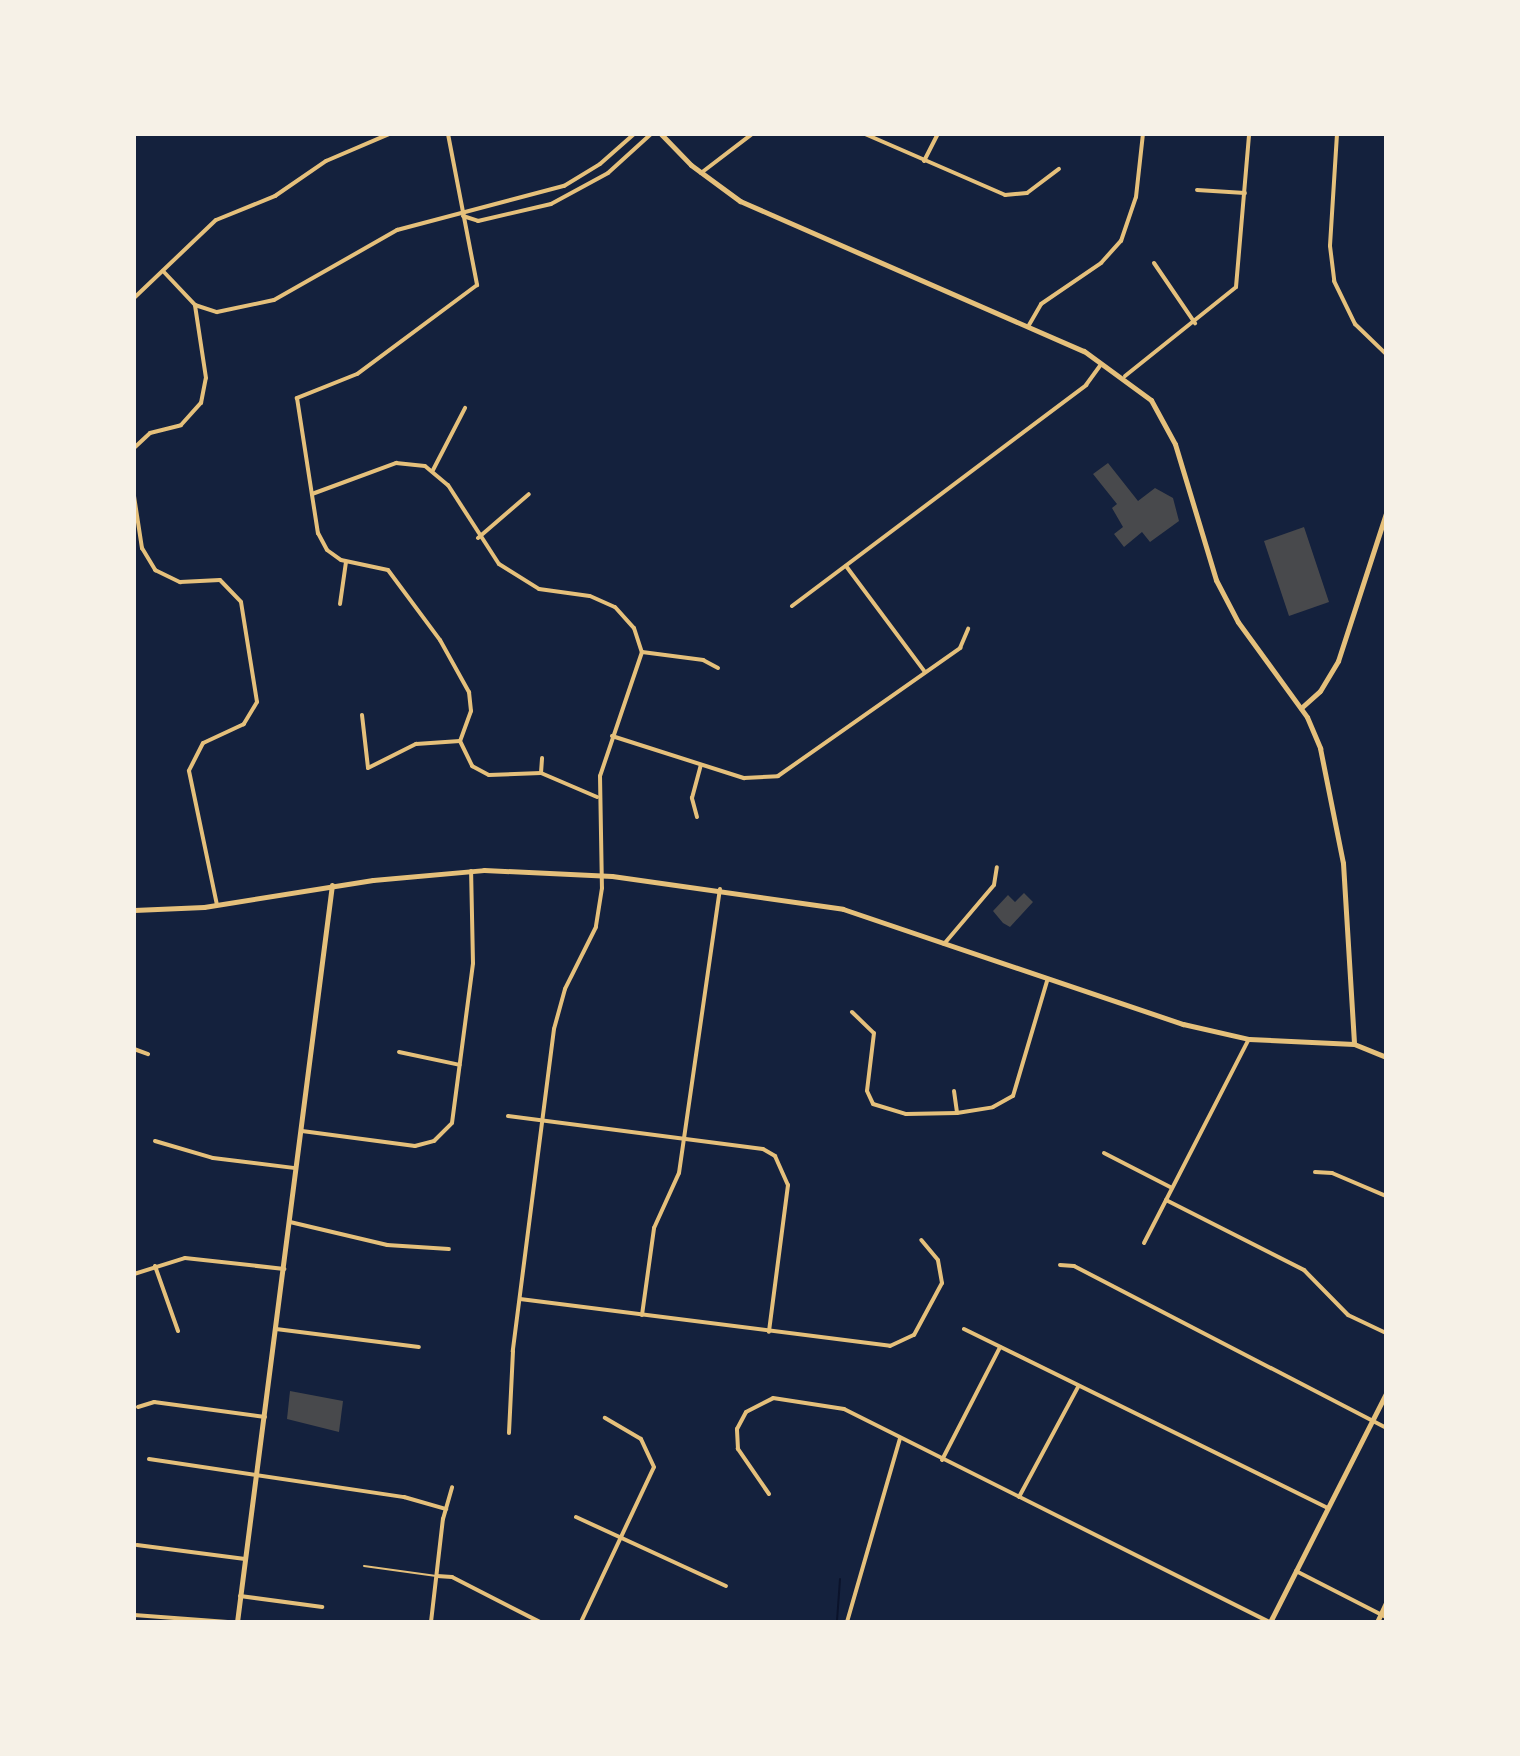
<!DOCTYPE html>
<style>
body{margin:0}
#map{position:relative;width:1520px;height:1756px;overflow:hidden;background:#14213d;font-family:Spectral,serif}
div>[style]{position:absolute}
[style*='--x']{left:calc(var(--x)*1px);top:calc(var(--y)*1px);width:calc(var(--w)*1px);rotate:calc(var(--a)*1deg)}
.stream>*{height:2px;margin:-1px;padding:0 1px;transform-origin:1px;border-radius:1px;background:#0b132b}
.building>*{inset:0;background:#48494c}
.service>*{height:2px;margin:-1px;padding:0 1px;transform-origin:1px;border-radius:1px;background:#e5c07b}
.minor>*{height:4px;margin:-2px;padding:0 2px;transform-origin:2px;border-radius:2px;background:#e5c07b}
.tertiary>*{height:5px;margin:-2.5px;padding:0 2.5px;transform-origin:2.5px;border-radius:2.5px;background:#e5c07b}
.secondary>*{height:5px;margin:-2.5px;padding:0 2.5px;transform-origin:2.5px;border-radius:2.5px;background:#e5c07b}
span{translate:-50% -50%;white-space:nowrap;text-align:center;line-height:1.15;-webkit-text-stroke:6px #f6f1e7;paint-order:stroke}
.frame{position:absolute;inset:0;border:136px solid #f6f1e7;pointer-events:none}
</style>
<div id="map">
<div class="stream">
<i style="--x:837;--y:1621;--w:42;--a:-85.9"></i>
</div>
<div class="building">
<i style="clip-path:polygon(1108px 463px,1138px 501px,1155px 488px,1173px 498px,1179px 521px,1150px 542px,1142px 532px,1124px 547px,1114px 534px,1123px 527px,1112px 508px,1117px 504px,1093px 474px)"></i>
<i style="clip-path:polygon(1304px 527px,1329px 602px,1289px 616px,1264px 541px)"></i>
<i style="clip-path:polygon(1024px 893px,1033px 902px,1010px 927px,1003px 923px,993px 911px,1008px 895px,1015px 902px)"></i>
<i style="clip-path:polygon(290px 1391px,343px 1401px,339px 1432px,287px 1419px)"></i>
</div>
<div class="service">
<i style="--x:364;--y:1566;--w:73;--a:7.9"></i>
</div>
<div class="minor">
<i style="--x:448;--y:134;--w:154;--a:79.1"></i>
<i style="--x:477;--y:285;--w:149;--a:143.4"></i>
<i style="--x:357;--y:374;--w:65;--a:158.2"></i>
<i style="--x:297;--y:398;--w:137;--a:81.2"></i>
<i style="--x:318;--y:533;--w:19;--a:62"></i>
<i style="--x:327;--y:550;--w:17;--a:36"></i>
<i style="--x:341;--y:560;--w:48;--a:12"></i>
<i style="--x:388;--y:570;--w:87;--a:53.4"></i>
<i style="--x:440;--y:640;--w:60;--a:60.9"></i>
<i style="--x:469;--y:692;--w:19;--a:84"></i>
<i style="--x:471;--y:711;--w:32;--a:110"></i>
<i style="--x:460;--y:741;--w:28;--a:64"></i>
<i style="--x:472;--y:766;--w:19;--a:28"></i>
<i style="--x:489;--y:775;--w:52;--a:-2.2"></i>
<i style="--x:541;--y:773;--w:61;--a:23.2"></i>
<i style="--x:865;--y:134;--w:153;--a:23.5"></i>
<i style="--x:1005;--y:195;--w:22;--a:-5"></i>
<i style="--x:1027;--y:193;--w:40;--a:-37"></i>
<i style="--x:1337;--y:134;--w:112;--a:93.6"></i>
<i style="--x:1330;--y:246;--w:35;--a:83"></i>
<i style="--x:1334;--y:281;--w:48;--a:64"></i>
<i style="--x:1355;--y:324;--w:43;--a:44.1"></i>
<i style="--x:924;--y:161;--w:30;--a:-63"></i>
<i style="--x:701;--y:173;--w:64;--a:-37.4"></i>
<i style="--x:1197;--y:190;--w:48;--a:3.6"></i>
<i style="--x:463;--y:216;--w:16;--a:18"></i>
<i style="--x:478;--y:221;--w:75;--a:-13.1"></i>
<i style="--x:551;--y:204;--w:65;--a:-28.5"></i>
<i style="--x:608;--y:173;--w:58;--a:-42.2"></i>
<i style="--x:1154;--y:263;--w:73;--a:55.7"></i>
<i style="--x:163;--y:271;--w:47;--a:46.7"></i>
<i style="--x:195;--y:305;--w:23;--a:18"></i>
<i style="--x:217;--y:312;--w:58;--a:-11.9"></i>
<i style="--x:274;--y:300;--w:142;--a:-29.6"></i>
<i style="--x:397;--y:230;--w:173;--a:-14.8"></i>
<i style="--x:564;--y:186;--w:42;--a:-31.4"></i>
<i style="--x:600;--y:164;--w:45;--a:-41.4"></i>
<i style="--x:134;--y:298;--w:113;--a:-43.6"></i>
<i style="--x:216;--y:220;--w:64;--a:-22.1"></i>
<i style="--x:275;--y:196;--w:62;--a:-34.5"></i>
<i style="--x:326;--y:161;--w:69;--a:-23.2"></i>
<i style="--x:1029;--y:325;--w:24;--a:-60"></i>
<i style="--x:1041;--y:304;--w:73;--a:-34.3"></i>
<i style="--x:1101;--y:263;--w:30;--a:-48"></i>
<i style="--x:1121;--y:241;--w:46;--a:-71.2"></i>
<i style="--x:1136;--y:197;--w:63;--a:-83.7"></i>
<i style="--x:1125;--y:376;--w:142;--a:-38.7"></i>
<i style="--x:1236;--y:287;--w:154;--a:-85.1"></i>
<i style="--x:134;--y:448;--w:22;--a:-43"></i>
<i style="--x:150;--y:433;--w:32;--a:-14"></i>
<i style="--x:181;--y:425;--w:30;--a:-48"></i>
<i style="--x:201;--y:403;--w:25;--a:-79"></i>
<i style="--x:206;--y:378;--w:74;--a:-98.6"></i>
<i style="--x:433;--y:470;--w:70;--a:-62.7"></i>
<i style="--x:312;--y:494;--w:90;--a:-20.3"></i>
<i style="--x:396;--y:463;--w:29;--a:6"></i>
<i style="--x:425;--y:466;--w:30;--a:40"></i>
<i style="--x:448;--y:485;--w:94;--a:57.2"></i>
<i style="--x:499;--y:564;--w:47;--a:32"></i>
<i style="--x:539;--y:589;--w:51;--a:7.8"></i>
<i style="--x:590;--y:596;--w:27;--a:24"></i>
<i style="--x:615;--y:607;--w:28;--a:48"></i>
<i style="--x:634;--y:628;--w:25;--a:72"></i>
<i style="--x:642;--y:652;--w:131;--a:108.7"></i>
<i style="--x:600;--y:776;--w:112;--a:89"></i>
<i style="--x:602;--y:888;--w:39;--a:99"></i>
<i style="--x:596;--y:927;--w:69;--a:116.6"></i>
<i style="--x:565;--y:989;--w:41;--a:105.4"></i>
<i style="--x:554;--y:1029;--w:325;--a:97.3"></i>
<i style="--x:513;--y:1351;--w:82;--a:92.8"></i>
<i style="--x:134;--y:496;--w:53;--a:81.3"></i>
<i style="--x:142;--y:548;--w:26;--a:59"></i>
<i style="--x:155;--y:570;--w:28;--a:26"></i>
<i style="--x:180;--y:582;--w:40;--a:-2.9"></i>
<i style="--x:220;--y:580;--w:30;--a:46"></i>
<i style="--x:241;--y:602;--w:101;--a:80.9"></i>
<i style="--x:257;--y:702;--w:26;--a:121"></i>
<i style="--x:244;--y:724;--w:45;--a:155.1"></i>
<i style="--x:203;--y:743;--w:31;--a:117"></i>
<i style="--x:189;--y:771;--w:137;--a:78.2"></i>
<i style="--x:478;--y:538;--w:67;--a:-40.8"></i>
<i style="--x:846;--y:566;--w:132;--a:53.3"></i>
<i style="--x:340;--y:604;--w:42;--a:-81.9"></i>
<i style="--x:792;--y:606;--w:368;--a:-36.9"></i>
<i style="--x:1086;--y:385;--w:26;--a:-54"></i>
<i style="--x:642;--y:652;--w:62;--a:7.5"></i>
<i style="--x:703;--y:660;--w:17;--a:28"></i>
<i style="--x:362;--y:715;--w:53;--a:83.5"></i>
<i style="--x:368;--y:768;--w:54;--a:-26.6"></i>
<i style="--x:416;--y:744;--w:44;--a:-3.9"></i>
<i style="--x:612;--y:736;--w:139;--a:17.7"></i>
<i style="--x:744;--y:778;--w:34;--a:-3"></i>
<i style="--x:778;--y:776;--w:223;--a:-35.1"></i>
<i style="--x:960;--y:648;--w:21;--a:-67"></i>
<i style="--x:541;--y:773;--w:15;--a:-86"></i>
<i style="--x:697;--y:817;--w:20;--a:-105"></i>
<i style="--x:692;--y:798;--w:34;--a:-75"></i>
<i style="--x:944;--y:944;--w:77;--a:-49.7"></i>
<i style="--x:994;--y:885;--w:18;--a:-81"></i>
<i style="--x:852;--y:1012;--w:30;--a:44"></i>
<i style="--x:874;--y:1033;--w:58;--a:96.9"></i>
<i style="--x:867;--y:1091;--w:14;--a:65"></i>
<i style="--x:873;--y:1104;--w:34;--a:17"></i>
<i style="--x:906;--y:1114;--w:51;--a:-1.1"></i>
<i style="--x:957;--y:1113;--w:36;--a:-9"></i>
<i style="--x:993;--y:1107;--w:23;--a:-29"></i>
<i style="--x:1013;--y:1096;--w:120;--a:-73.5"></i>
<i style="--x:134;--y:1049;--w:15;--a:20"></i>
<i style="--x:399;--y:1052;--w:62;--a:12"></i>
<i style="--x:954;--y:1091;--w:22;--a:82"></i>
<i style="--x:508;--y:1116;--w:257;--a:7.4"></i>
<i style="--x:763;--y:1149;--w:14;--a:30"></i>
<i style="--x:775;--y:1156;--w:32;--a:66"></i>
<i style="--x:788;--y:1185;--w:148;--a:97.4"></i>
<i style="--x:302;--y:1131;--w:114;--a:7.6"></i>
<i style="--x:415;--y:1146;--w:20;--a:-15"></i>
<i style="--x:434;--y:1141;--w:25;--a:-45"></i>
<i style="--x:452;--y:1123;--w:161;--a:-82.5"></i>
<i style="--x:473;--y:963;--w:92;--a:-91.2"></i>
<i style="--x:155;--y:1141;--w:60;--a:16.3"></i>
<i style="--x:213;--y:1158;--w:83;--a:7"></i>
<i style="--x:1104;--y:1153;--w:76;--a:27.2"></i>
<i style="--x:1315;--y:1172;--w:17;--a:3"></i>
<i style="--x:1332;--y:1173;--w:59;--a:23.1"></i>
<i style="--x:1166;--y:1200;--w:155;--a:26.9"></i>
<i style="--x:1304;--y:1270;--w:63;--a:45.6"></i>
<i style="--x:1348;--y:1315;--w:42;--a:25.3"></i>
<i style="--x:290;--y:1222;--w:100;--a:13.3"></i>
<i style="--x:387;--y:1245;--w:62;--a:3.7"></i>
<i style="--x:1144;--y:1243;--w:229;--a:-62.8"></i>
<i style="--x:1060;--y:1265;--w:14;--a:4"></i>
<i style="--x:1074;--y:1266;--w:352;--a:27.4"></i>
<i style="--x:155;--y:1266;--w:69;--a:70.5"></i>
<i style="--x:134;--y:1274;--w:53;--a:-17.4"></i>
<i style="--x:185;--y:1258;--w:100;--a:6.3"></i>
<i style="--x:520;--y:1299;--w:373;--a:7.2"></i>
<i style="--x:890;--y:1346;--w:26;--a:-25"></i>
<i style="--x:914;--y:1335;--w:59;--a:-61.7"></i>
<i style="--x:942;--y:1283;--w:23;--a:-100"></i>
<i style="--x:938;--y:1260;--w:26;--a:-130"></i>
<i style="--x:642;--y:1315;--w:88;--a:-82.1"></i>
<i style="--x:654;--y:1228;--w:60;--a:-65.6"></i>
<i style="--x:679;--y:1173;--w:287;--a:-81.8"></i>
<i style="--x:276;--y:1329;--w:144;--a:7.2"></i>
<i style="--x:964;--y:1329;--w:406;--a:26.2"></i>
<i style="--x:138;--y:1407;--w:17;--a:-17"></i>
<i style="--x:154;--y:1402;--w:112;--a:7.7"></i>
<i style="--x:149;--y:1459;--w:258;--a:8.5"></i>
<i style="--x:404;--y:1497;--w:44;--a:15.9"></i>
<i style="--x:942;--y:1460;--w:127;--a:-62.8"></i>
<i style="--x:769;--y:1494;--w:55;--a:-124.6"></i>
<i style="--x:738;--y:1449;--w:20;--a:-93"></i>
<i style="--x:737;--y:1429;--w:19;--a:-62"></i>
<i style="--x:746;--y:1412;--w:30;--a:-27"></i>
<i style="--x:773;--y:1398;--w:72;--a:8.8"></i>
<i style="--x:844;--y:1409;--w:476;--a:26.6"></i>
<i style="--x:1019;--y:1497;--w:125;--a:-61.8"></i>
<i style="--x:576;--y:1517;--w:165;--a:24.7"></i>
<i style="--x:137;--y:1545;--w:109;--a:7.4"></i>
<i style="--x:1296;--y:1571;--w:101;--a:27.1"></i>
<i style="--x:437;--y:1576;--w:15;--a:4"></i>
<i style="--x:452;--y:1577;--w:99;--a:27.1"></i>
<i style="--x:240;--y:1596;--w:83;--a:7.6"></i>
<i style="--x:134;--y:1615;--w:94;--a:4.3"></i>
<i style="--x:431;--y:1622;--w:104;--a:-83.4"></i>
<i style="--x:443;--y:1519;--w:33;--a:-74"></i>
<i style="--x:581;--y:1622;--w:171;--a:-64.8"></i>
<i style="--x:654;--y:1467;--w:31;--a:-115"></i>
<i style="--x:641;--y:1439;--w:42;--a:-149.7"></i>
<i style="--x:847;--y:1622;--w:191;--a:-73.9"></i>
</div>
<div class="tertiary">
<i style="--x:661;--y:134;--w:43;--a:45.9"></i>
<i style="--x:691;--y:165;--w:61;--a:36.3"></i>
<i style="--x:740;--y:201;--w:375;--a:23.6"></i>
<i style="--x:1084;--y:351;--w:83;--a:36.2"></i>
<i style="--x:1151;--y:400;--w:50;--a:61.4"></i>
<i style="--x:1175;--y:444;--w:142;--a:73.2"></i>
<i style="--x:1216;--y:580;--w:47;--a:62.4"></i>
<i style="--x:1238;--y:622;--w:117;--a:54"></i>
<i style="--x:1307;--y:717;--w:34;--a:67"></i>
<i style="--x:1320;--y:748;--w:117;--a:78.7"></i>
<i style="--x:1343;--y:863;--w:181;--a:86.5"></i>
<i style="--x:1301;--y:708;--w:25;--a:-42"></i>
<i style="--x:1320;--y:691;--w:35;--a:-59"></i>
<i style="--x:1338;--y:661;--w:156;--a:-72"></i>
<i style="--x:237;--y:1622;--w:743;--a:-82.66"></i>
<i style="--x:1270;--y:1622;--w:257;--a:-63.1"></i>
<i style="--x:1377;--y:1622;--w:21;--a:-65"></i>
</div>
<div class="secondary">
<i style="--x:134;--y:910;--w:70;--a:-2.5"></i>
<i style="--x:204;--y:907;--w:171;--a:-9.1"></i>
<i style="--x:373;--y:880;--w:111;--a:-5.1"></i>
<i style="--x:484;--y:870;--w:128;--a:2.7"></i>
<i style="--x:612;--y:876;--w:233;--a:8.1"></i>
<i style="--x:843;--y:909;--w:359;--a:18.7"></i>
<i style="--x:1183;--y:1024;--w:68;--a:12.8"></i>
<i style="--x:1249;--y:1039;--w:105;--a:2.7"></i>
<i style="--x:1354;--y:1044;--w:35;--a:22"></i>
</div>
<div class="frame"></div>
</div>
